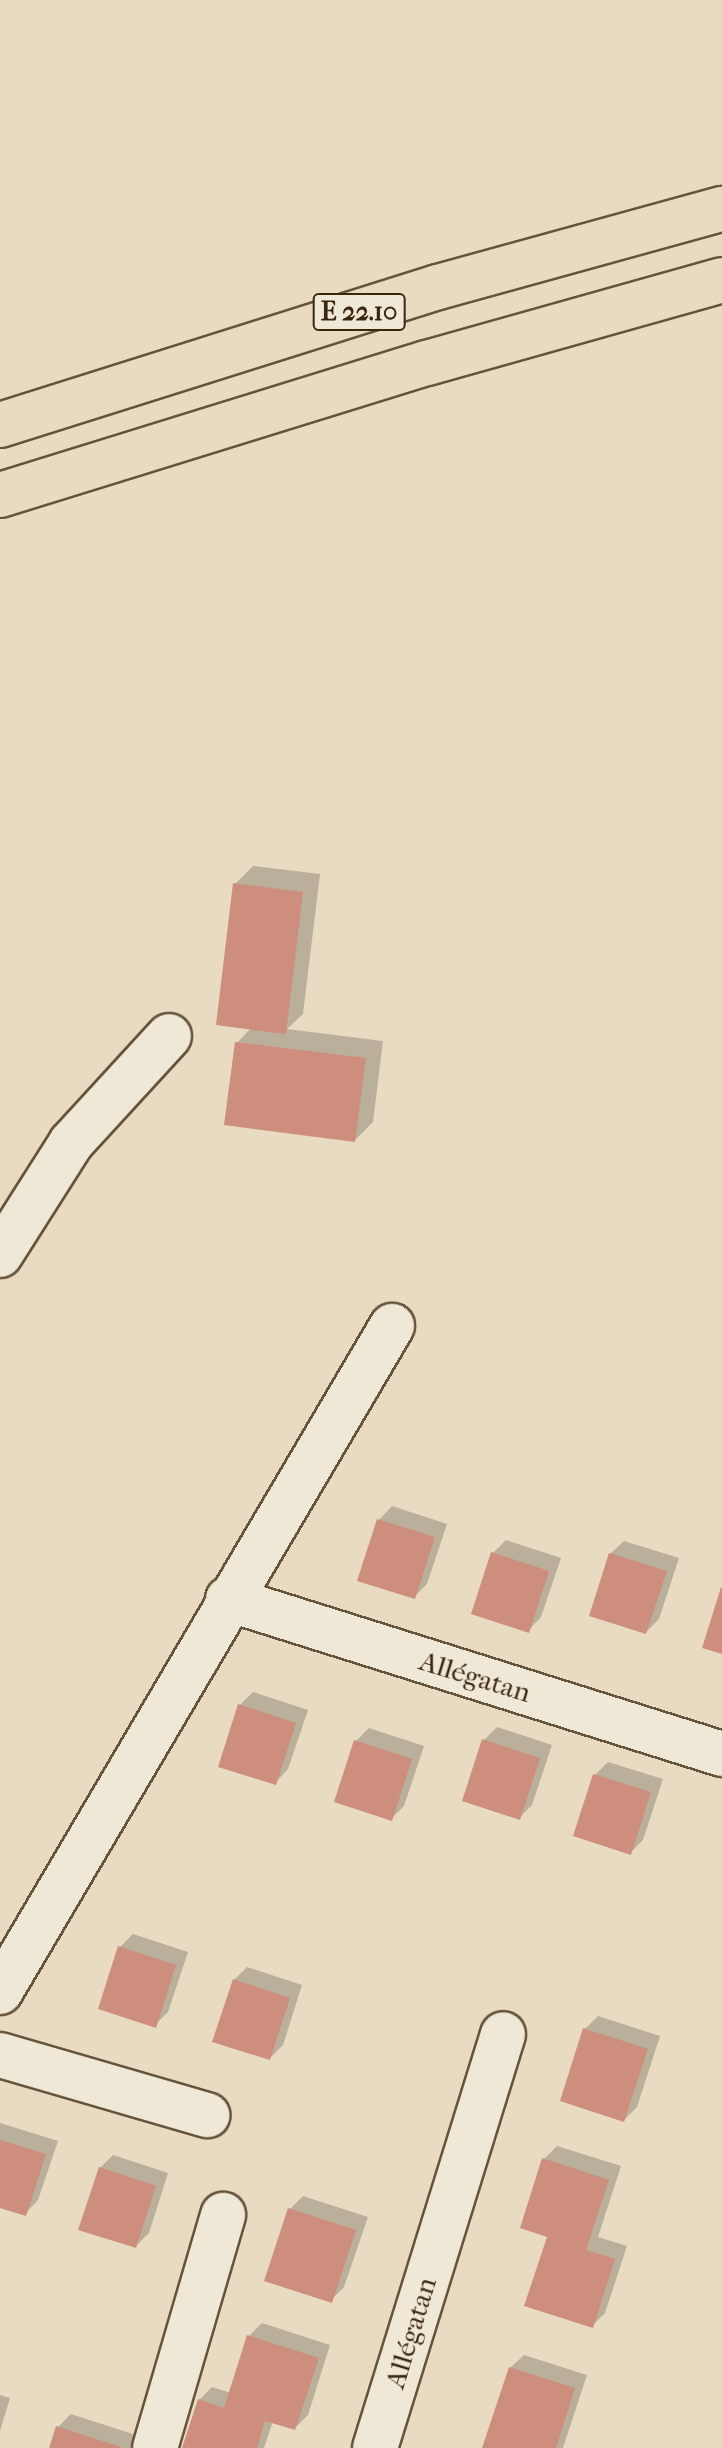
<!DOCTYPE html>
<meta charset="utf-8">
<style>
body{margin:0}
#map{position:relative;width:722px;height:2448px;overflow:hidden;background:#e8dbc1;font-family:"IM FELL French Canon",serif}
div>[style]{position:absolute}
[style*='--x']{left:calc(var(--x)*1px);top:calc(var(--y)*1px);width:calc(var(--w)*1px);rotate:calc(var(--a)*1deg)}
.shadow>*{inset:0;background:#0003}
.building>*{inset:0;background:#cd8e7d}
.roads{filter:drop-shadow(2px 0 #66533b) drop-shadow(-2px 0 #66533b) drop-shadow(0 2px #66533b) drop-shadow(0 -2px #66533b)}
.minor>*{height:44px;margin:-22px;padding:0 22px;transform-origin:22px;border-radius:22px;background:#f0e8d7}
.highway>*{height:44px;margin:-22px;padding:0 22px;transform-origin:22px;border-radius:22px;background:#e8dbc1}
span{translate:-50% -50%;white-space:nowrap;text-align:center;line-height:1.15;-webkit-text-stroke:7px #f0e8d7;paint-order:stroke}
.shield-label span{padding:2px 6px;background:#f0e8d7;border:2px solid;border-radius:6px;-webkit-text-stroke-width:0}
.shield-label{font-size:26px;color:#3b260e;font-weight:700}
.street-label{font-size:28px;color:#3b260e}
</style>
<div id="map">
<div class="shadow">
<i style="clip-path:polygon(253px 866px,320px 874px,303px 1014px,287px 1029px,383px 1041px,373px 1122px,355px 1140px,237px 1043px,252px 1027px,235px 884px)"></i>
<i style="clip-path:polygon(392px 1506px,447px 1524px,427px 1584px,414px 1597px,379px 1520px)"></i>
<i style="clip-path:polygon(506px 1540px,561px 1558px,541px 1617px,528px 1631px,493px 1553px)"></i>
<i style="clip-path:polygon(624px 1541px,679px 1558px,659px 1619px,646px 1632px,610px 1554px)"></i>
<i style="clip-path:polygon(253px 1692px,308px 1710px,288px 1769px,275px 1783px,240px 1705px)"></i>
<i style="clip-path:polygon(497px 1727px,552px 1745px,532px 1805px,519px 1818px,484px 1740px)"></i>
<i style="clip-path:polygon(369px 1728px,424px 1746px,404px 1806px,391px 1819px,356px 1741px)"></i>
<i style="clip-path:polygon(608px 1762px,663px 1779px,643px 1840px,630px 1853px,576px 1835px,595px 1775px)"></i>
<i style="clip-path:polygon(133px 1934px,188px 1952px,168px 2012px,155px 2025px,120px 1947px)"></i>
<i style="clip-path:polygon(247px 1967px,302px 1985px,283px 2045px,270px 2058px,234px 1980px)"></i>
<i style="clip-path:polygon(598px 2016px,660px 2036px,637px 2107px,624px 2120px,562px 2100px,585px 2029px)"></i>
<i style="clip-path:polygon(0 2123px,58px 2141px,38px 2200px,25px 2214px,0 2205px)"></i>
<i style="clip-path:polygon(557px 2146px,621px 2166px,598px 2237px,627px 2246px,605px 2313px,592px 2326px,549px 2235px,544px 2159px)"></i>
<i style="clip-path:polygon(113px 2155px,168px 2173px,149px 2233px,136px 2246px,100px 2168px)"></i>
<i style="clip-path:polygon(303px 2196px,368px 2217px,344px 2287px,331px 2300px,290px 2209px)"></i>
<i style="clip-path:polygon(262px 2323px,330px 2345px,308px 2415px,295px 2428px,273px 2421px,264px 2448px,184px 2448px,199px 2400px,212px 2387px,231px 2393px,249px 2336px)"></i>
<i style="clip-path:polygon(524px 2355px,587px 2375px,563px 2448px,484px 2448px,510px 2368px)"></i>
<i style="clip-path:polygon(0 2395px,10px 2398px,0 2431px)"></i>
<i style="clip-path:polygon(71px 2414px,142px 2437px,138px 2448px,51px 2448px,58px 2427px)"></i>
</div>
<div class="building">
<i style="clip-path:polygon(233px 883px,303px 892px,286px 1034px,216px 1025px)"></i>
<i style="clip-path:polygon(235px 1042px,366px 1058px,355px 1142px,224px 1125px)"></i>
<i style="clip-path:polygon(377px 1519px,435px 1537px,415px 1599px,357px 1581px)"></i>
<i style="clip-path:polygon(491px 1552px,549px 1571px,529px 1633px,471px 1614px)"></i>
<i style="clip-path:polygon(609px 1553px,667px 1571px,646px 1634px,589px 1616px)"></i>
<i style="clip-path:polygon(721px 1587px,722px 1588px,722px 1654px,702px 1648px)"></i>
<i style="clip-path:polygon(238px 1704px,296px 1723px,276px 1785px,218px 1767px)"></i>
<i style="clip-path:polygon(482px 1739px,540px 1758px,520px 1820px,462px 1801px)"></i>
<i style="clip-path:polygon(354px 1740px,412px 1759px,392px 1821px,334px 1802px)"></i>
<i style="clip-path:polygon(593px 1774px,651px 1792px,631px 1855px,573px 1836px)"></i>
<i style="clip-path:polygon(118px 1946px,176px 1965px,156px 2028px,98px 2009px)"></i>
<i style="clip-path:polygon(233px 1979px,290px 1998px,270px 2060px,212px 2042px)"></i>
<i style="clip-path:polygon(583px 2028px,648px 2049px,624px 2122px,560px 2101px)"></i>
<i style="clip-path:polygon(0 2140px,46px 2154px,26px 2216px,0 2208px)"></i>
<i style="clip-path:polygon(542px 2158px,609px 2180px,586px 2250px,615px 2259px,593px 2328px,524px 2306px,547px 2237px,520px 2228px)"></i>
<i style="clip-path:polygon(99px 2167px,156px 2186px,136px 2248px,78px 2230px)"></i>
<i style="clip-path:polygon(288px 2208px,356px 2230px,332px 2303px,264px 2281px)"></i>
<i style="clip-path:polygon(247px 2335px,319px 2358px,295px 2430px,265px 2421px,257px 2448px,182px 2448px,198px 2399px,224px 2408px)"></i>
<i style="clip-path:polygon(509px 2367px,575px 2388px,556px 2448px,482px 2448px)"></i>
<i style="clip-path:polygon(56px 2426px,121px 2447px,121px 2448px,49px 2448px)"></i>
</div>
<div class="roads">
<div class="minor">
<i style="--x:0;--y:1255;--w:133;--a:-57.6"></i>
<i style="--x:71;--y:1143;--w:145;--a:-47.5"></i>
<i style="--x:228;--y:1599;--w:518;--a:17.42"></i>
<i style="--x:0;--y:1992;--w:773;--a:-59.52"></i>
<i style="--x:0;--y:2055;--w:216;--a:16.2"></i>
<i style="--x:155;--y:2448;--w:243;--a:-73.7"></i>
<i style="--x:375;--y:2448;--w:433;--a:-72.8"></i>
</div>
<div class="highway">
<i style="--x:0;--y:425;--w:459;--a:-17.5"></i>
<i style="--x:438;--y:287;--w:295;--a:-15.4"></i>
<i style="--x:0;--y:495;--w:447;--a:-17.2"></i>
<i style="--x:427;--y:363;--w:306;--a:-15.7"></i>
</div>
</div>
<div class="shield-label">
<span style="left:359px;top:312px">E 22.10</span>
</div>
<div class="street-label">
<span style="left:475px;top:1677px;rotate:17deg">Allégatan</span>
<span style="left:411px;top:2333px;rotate:-73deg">Allégatan</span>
</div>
</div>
